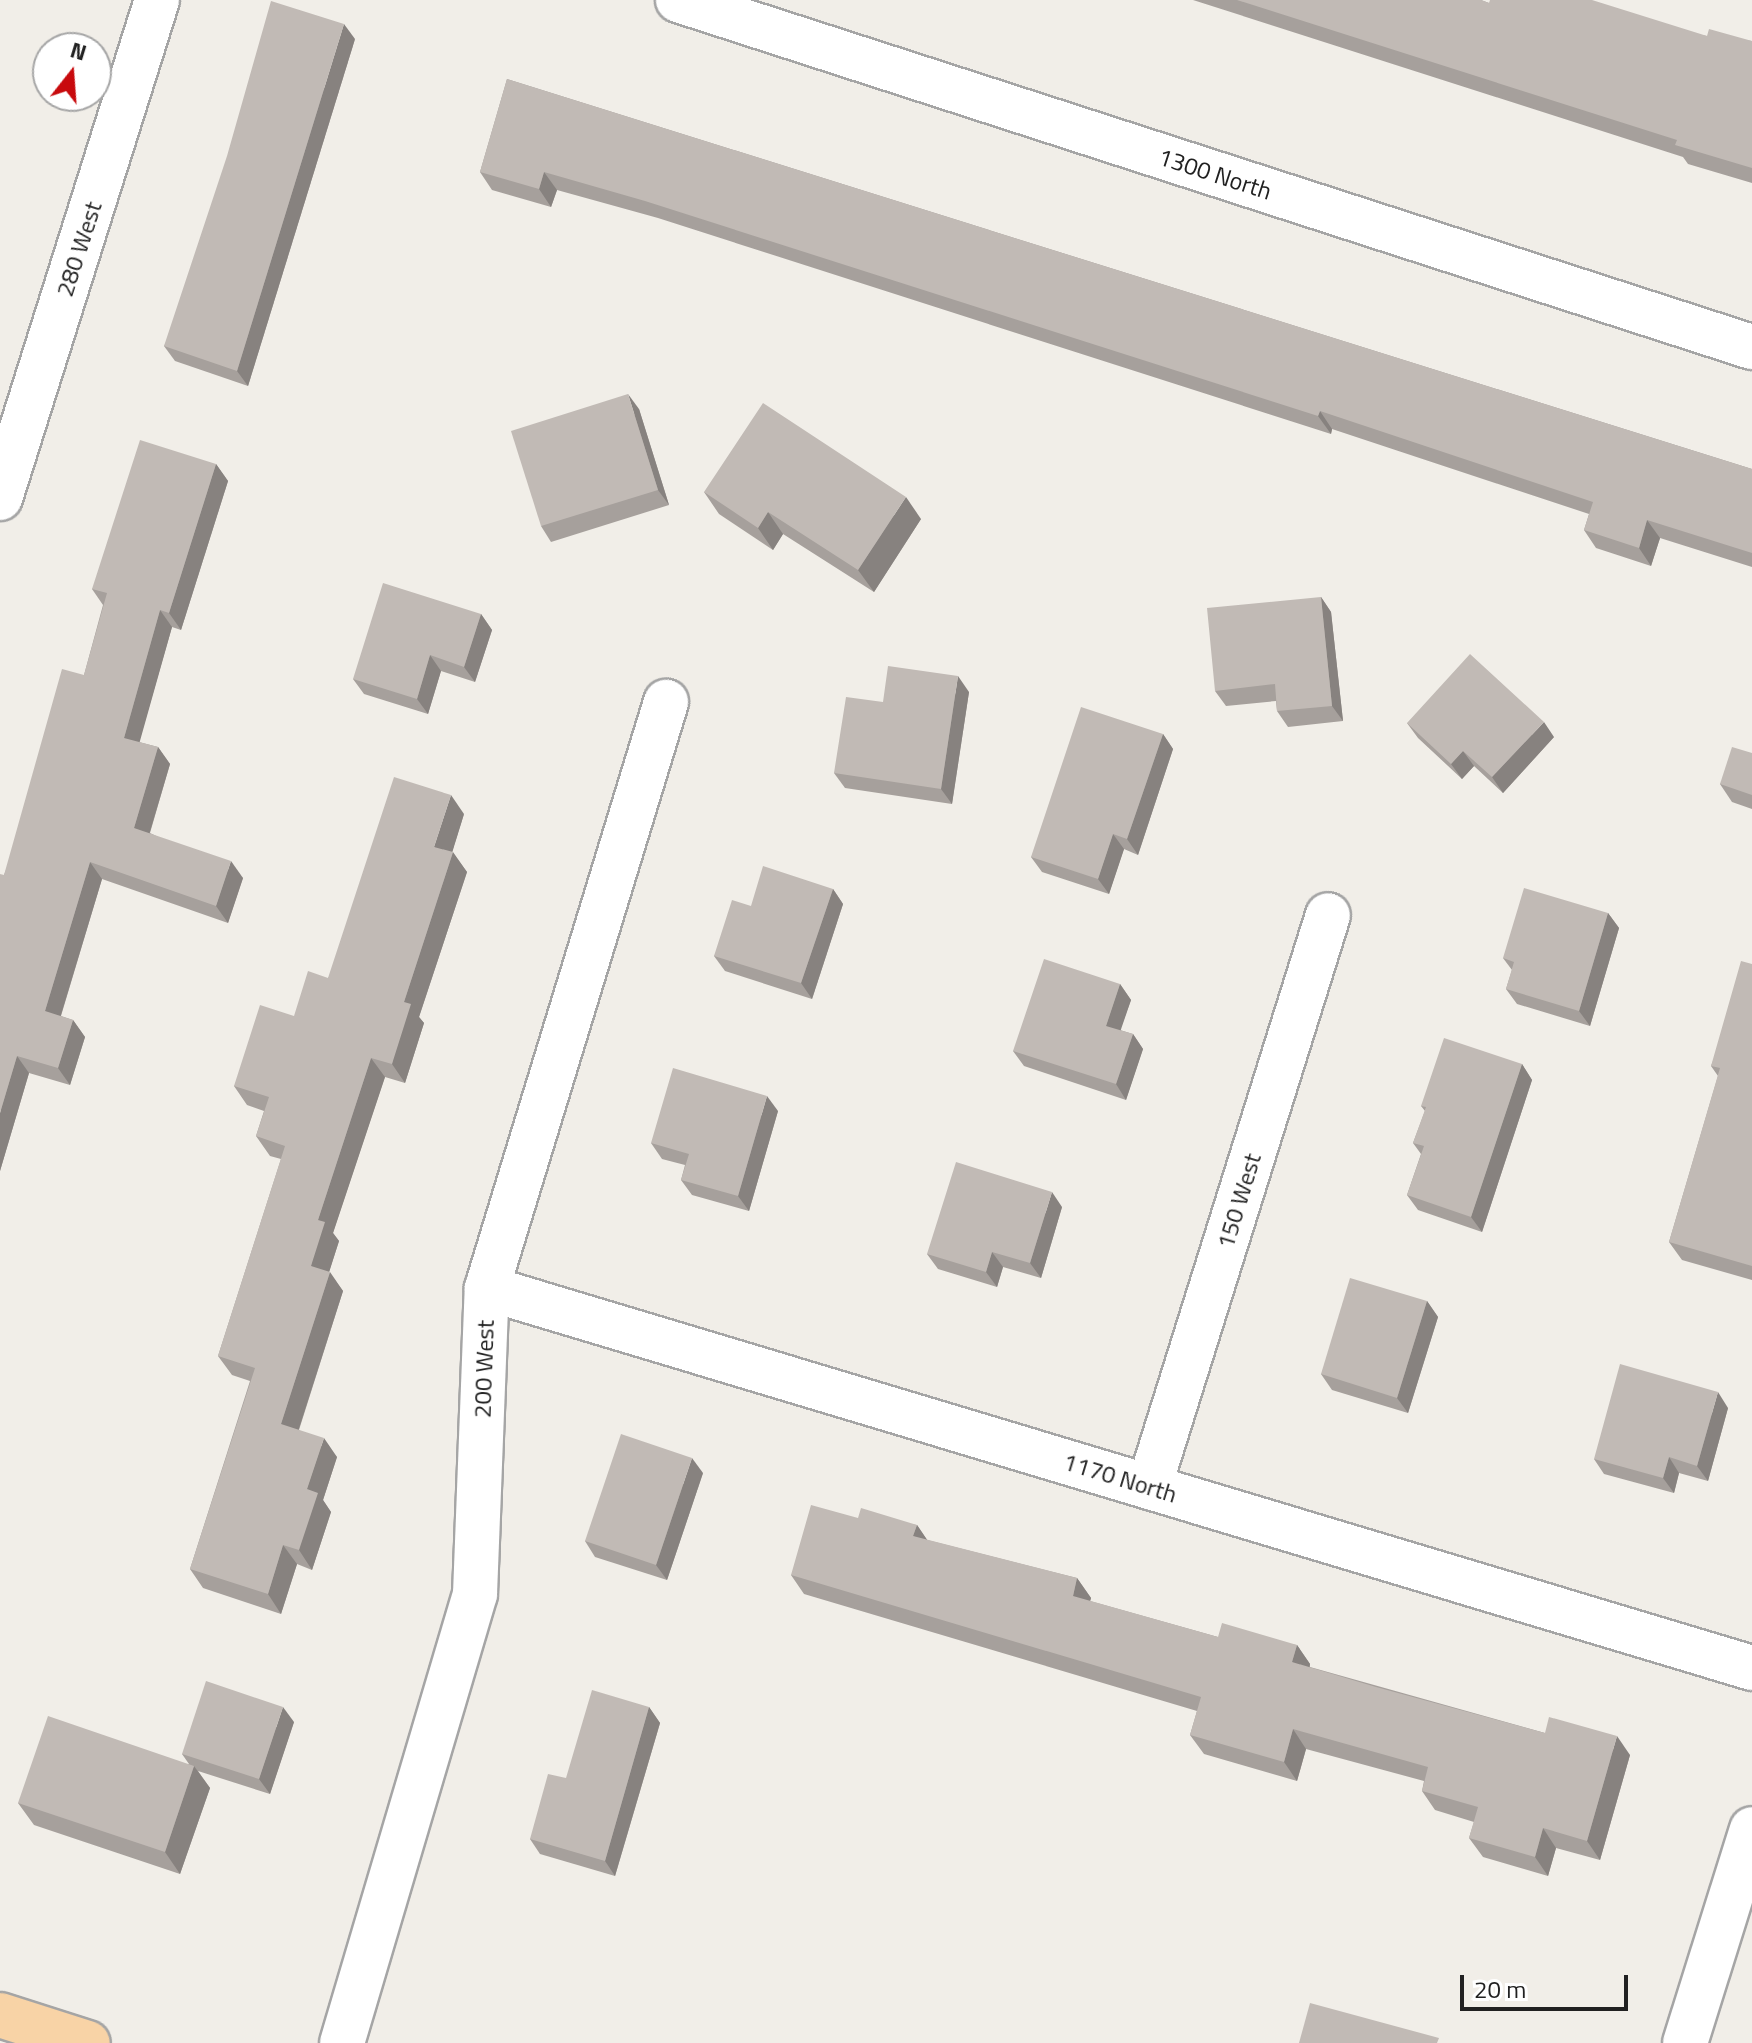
<!DOCTYPE html>
<style>
body{margin:0}
#map{position:relative;width:1752px;height:2043px;overflow:hidden;background:#f1eee8;font-family:"Titillium Web",sans-serif}
div>[style]{position:absolute}
[style*='--x']{left:calc(var(--x)*1px);top:calc(var(--y)*1px);width:calc(var(--w)*1px);rotate:calc(var(--a)*1deg)}
.roads{filter:drop-shadow(2px 0 #a5a5a5) drop-shadow(-2px 0 #a5a5a5) drop-shadow(0 2px #a5a5a5) drop-shadow(0 -2px #a5a5a5)}
.minor>*{height:44px;margin:-22px;padding:0 22px;transform-origin:22px;border-radius:22px;background:#fff}
.major>*{height:44px;margin:-22px;padding:0 22px;transform-origin:22px;border-radius:22px;background:#f8d3a6}
.wall>*{inset:0;background:#a6a09c}
.shaded-wall>*{inset:0;background:#87827f}
.building>*{inset:0;background:#c1bab5}
span{translate:-50% -50%;white-space:nowrap;text-align:center;line-height:1.15;-webkit-text-stroke:8px #fff;paint-order:stroke}
.street-label{font-size:24px;color:#212121}
.north{position:absolute;left:32px;top:32px;width:80px;height:80px;box-sizing:border-box;background:#fff;border:2px solid #a6a6a6;border-radius:50%;rotate:17deg;font-size:22px;font-weight:700;line-height:32px;text-align:center;color:#212121}
.north::after{content:'';display:block;margin:auto;width:28px;height:36px;background:#c80a0d;clip-path:polygon(50% 0,100% 100%,50% 72%,0 100%)}
.scale{position:absolute;left:1460px;top:1975px;width:168px;height:36px;box-sizing:border-box;border:4px solid #212121;border-top:0;padding-left:10px;font-size:24px;line-height:28px;white-space:nowrap;color:#212121;-webkit-text-stroke:6px #fff;paint-order:stroke}
</style>
<div id="map">
<div class="roads">
<div class="minor">
<i style="--x:678;--y:0;--w:1129;--a:17.91"></i>
<i style="--x:0;--y:498;--w:522;--a:-72.5"></i>
<i style="--x:487;--y:1288;--w:1321;--a:16.72"></i>
<i style="--x:1149;--y:1487;--w:599;--a:-72.62"></i>
<i style="--x:342;--y:2043;--w:468;--a:-73.5"></i>
<i style="--x:475;--y:1594;--w:306;--a:-87.8"></i>
<i style="--x:487;--y:1288;--w:613;--a:-73.01"></i>
<i style="--x:1685;--y:2043;--w:224;--a:-72.6"></i>
</div>
<div class="major">
<i style="--x:0;--y:2015;--w:92;--a:17.7"></i>
</div>
</div>
<div class="wall">
<i style="clip-path:polygon(1193px 0,1481px 0,1489px 3px,1707px 36px,1752px 41px,1752px 183px,1688px 164px,1683px 157px)"></i>
<i style="clip-path:polygon(355px 39px,248px 386px,175px 361px,164px 346px)"></i>
<i style="clip-path:polygon(507px 79px,1752px 469px,1752px 567px,1660px 538px,1651px 566px,1596px 548px,1584px 530px,1589px 514px,1332px 429px,1331px 434px,658px 218px,557px 190px,551px 207px,492px 190px,480px 172px)"></i>
<i style="clip-path:polygon(639px 409px,669px 505px,551px 542px,541px 526px)"></i>
<i style="clip-path:polygon(216px 464px,228px 481px,181px 630px,172px 627px,139px 742px,158px 747px,170px 764px,150px 833px,243px 878px,228px 923px,102px 879px,61px 1016px,73px 1020px,85px 1037px,70px 1085px,29px 1073px,0 1171px,4px 875px,84px 675px,103px 605px,92px 589px)"></i>
<i style="clip-path:polygon(704px 492px,921px 519px,874px 592px,783px 534px,773px 550px,719px 514px)"></i>
<i style="clip-path:polygon(1321px 597px,1331px 612px,1343px 721px,1288px 727px,1277px 711px,1276px 701px,1226px 706px,1215px 691px)"></i>
<i style="clip-path:polygon(481px 614px,492px 630px,475px 682px,441px 671px,428px 714px,364px 694px,353px 679px)"></i>
<i style="clip-path:polygon(969px 692px,952px 804px,845px 788px,834px 773px,883px 702px)"></i>
<i style="clip-path:polygon(1407px 723px,1554px 737px,1503px 793px,1474px 766px,1462px 779px,1418px 738px)"></i>
<i style="clip-path:polygon(1163px 734px,1173px 749px,1138px 855px,1124px 849px,1109px 894px,1042px 872px,1031px 857px)"></i>
<i style="clip-path:polygon(1752px 753px,1752px 809px,1732px 802px,1720px 784px)"></i>
<i style="clip-path:polygon(464px 814px,452px 852px,467px 872px,419px 1017px,424px 1023px,405px 1083px,385px 1077px,333px 1233px,339px 1241px,329px 1272px,343px 1291px,299px 1430px,337px 1457px,323px 1500px,331px 1512px,312px 1570px,297px 1564px,281px 1614px,203px 1588px,190px 1569px,250px 1381px,232px 1375px,218px 1356px,281px 1159px,270px 1156px,256px 1136px,264px 1111px,247px 1105px,234px 1086px,328px 978px)"></i>
<i style="clip-path:polygon(833px 889px,843px 904px,812px 999px,725px 971px,714px 956px,751px 906px)"></i>
<i style="clip-path:polygon(1608px 913px,1619px 928px,1590px 1026px,1517px 1004px,1506px 989px,1512px 970px,1503px 958px)"></i>
<i style="clip-path:polygon(1752px 964px,1752px 1280px,1682px 1260px,1669px 1242px,1718px 1076px,1711px 1066px)"></i>
<i style="clip-path:polygon(1120px 984px,1131px 1000px,1120px 1030px,1133px 1034px,1143px 1049px,1126px 1100px,1024px 1066px,1013px 1051px)"></i>
<i style="clip-path:polygon(1522px 1064px,1532px 1080px,1482px 1232px,1418px 1210px,1407px 1195px,1421px 1154px,1413px 1143px,1425px 1111px,1421px 1106px)"></i>
<i style="clip-path:polygon(778px 1111px,749px 1211px,692px 1195px,681px 1180px,685px 1165px,662px 1159px,651px 1143px)"></i>
<i style="clip-path:polygon(1062px 1207px,1041px 1278px,1003px 1267px,997px 1287px,938px 1269px,927px 1254px)"></i>
<i style="clip-path:polygon(1427px 1301px,1438px 1317px,1408px 1413px,1332px 1390px,1321px 1374px)"></i>
<i style="clip-path:polygon(1728px 1408px,1708px 1481px,1679px 1473px,1674px 1493px,1604px 1474px,1594px 1459px)"></i>
<i style="clip-path:polygon(703px 1473px,667px 1580px,595px 1557px,585px 1541px)"></i>
<i style="clip-path:polygon(858px 1518px,917px 1525px,927px 1540px,1077px 1578px,1091px 1598px,1090px 1601px,1218px 1637px,1297px 1645px,1310px 1664px,1310px 1667px,1545px 1733px,1630px 1755px,1600px 1860px,1556px 1848px,1548px 1876px,1483px 1857px,1469px 1838px,1474px 1822px,1435px 1810px,1422px 1791px,1424px 1781px,1306px 1749px,1297px 1781px,1204px 1754px,1190px 1735px,1197px 1711px,804px 1594px,791px 1575px)"></i>
<i style="clip-path:polygon(649px 1707px,660px 1723px,615px 1876px,540px 1854px,530px 1839px)"></i>
<i style="clip-path:polygon(294px 1722px,270px 1794px,198px 1771px,210px 1788px,180px 1874px,34px 1825px,18px 1803px,189px 1764px,182px 1754px)"></i>
</div>
<div class="shaded-wall">
<i style="clip-path:polygon(344px 24px,355px 39px,248px 386px,237px 371px)"></i>
<i style="clip-path:polygon(544px 172px,557px 190px,551px 207px,539px 189px)"></i>
<i style="clip-path:polygon(628px 394px,639px 409px,669px 505px,658px 490px)"></i>
<i style="clip-path:polygon(1320px 411px,1332px 429px,1331px 434px,1318px 416px)"></i>
<i style="clip-path:polygon(216px 464px,228px 481px,181px 630px,169px 613px)"></i>
<i style="clip-path:polygon(906px 497px,921px 519px,874px 592px,858px 570px)"></i>
<i style="clip-path:polygon(768px 512px,783px 534px,773px 550px,758px 528px)"></i>
<i style="clip-path:polygon(1647px 520px,1660px 538px,1651px 566px,1639px 548px)"></i>
<i style="clip-path:polygon(1321px 597px,1331px 612px,1343px 721px,1332px 706px)"></i>
<i style="clip-path:polygon(160px 610px,172px 627px,136px 755px,124px 738px)"></i>
<i style="clip-path:polygon(481px 614px,492px 630px,475px 682px,464px 667px)"></i>
<i style="clip-path:polygon(430px 655px,441px 671px,428px 714px,417px 699px)"></i>
<i style="clip-path:polygon(958px 676px,969px 692px,952px 804px,941px 789px)"></i>
<i style="clip-path:polygon(1544px 722px,1554px 737px,1503px 793px,1492px 777px)"></i>
<i style="clip-path:polygon(1163px 734px,1173px 749px,1138px 855px,1127px 839px)"></i>
<i style="clip-path:polygon(158px 747px,170px 764px,146px 845px,134px 828px)"></i>
<i style="clip-path:polygon(1463px 751px,1474px 766px,1462px 779px,1451px 764px)"></i>
<i style="clip-path:polygon(451px 795px,464px 814px,448px 866px,434px 847px)"></i>
<i style="clip-path:polygon(1113px 834px,1124px 849px,1109px 894px,1098px 879px)"></i>
<i style="clip-path:polygon(453px 852px,467px 872px,419px 1017px,424px 1023px,405px 1083px,392px 1064px,404px 1002px)"></i>
<i style="clip-path:polygon(231px 861px,243px 878px,228px 923px,216px 906px)"></i>
<i style="clip-path:polygon(90px 862px,102px 879px,57px 1028px,45px 1011px)"></i>
<i style="clip-path:polygon(833px 889px,843px 904px,812px 999px,801px 983px)"></i>
<i style="clip-path:polygon(1608px 913px,1619px 928px,1590px 1026px,1579px 1011px)"></i>
<i style="clip-path:polygon(1120px 984px,1131px 1000px,1117px 1041px,1106px 1026px)"></i>
<i style="clip-path:polygon(73px 1020px,85px 1037px,70px 1085px,58px 1068px)"></i>
<i style="clip-path:polygon(1133px 1034px,1143px 1049px,1126px 1100px,1116px 1084px)"></i>
<i style="clip-path:polygon(17px 1056px,29px 1073px,0 1171px,0 1113px)"></i>
<i style="clip-path:polygon(371px 1058px,385px 1077px,333px 1233px,339px 1241px,325px 1285px,311px 1266px,318px 1220px)"></i>
<i style="clip-path:polygon(1522px 1064px,1532px 1080px,1482px 1232px,1471px 1217px)"></i>
<i style="clip-path:polygon(767px 1096px,778px 1111px,749px 1211px,738px 1196px)"></i>
<i style="clip-path:polygon(1052px 1192px,1062px 1207px,1041px 1278px,1030px 1263px)"></i>
<i style="clip-path:polygon(992px 1252px,1003px 1267px,997px 1287px,986px 1272px)"></i>
<i style="clip-path:polygon(330px 1272px,343px 1291px,294px 1444px,281px 1424px)"></i>
<i style="clip-path:polygon(1427px 1301px,1438px 1317px,1408px 1413px,1397px 1398px)"></i>
<i style="clip-path:polygon(1718px 1392px,1728px 1408px,1708px 1481px,1697px 1466px)"></i>
<i style="clip-path:polygon(324px 1438px,337px 1457px,323px 1500px,331px 1512px,312px 1570px,299px 1550px,307px 1489px)"></i>
<i style="clip-path:polygon(1669px 1457px,1679px 1473px,1674px 1493px,1663px 1478px)"></i>
<i style="clip-path:polygon(692px 1458px,703px 1473px,667px 1580px,656px 1565px)"></i>
<i style="clip-path:polygon(917px 1525px,930px 1544px,913px 1536px)"></i>
<i style="clip-path:polygon(283px 1545px,297px 1564px,281px 1614px,268px 1594px)"></i>
<i style="clip-path:polygon(1077px 1578px,1091px 1598px,1086px 1615px,1073px 1596px)"></i>
<i style="clip-path:polygon(1297px 1645px,1310px 1664px,1306px 1681px,1292px 1662px)"></i>
<i style="clip-path:polygon(283px 1707px,294px 1722px,270px 1794px,259px 1779px)"></i>
<i style="clip-path:polygon(649px 1707px,660px 1723px,615px 1876px,605px 1861px)"></i>
<i style="clip-path:polygon(1293px 1729px,1306px 1749px,1297px 1781px,1284px 1762px)"></i>
<i style="clip-path:polygon(1617px 1736px,1630px 1755px,1600px 1860px,1587px 1841px)"></i>
<i style="clip-path:polygon(194px 1766px,210px 1788px,180px 1874px,165px 1852px)"></i>
<i style="clip-path:polygon(1543px 1828px,1556px 1848px,1548px 1876px,1535px 1857px)"></i>
</div>
<div class="building">
<i style="clip-path:polygon(1237px 0,1481px 0,1489px 3px,1490px 0,1592px 0,1707px 36px,1709px 29px,1752px 41px,1752px 168px,1675px 145px,1677px 140px)"></i>
<i style="clip-path:polygon(271px 1px,344px 24px,237px 371px,164px 346px,227px 156px)"></i>
<i style="clip-path:polygon(507px 79px,1752px 469px,1752px 553px,1647px 520px,1639px 548px,1584px 530px,1593px 502px,1320px 411px,1318px 416px,645px 201px,544px 172px,539px 189px,480px 172px)"></i>
<i style="clip-path:polygon(628px 394px,658px 490px,541px 526px,511px 431px)"></i>
<i style="clip-path:polygon(763px 403px,906px 497px,858px 570px,768px 512px,758px 528px,704px 492px)"></i>
<i style="clip-path:polygon(140px 440px,216px 464px,169px 613px,160px 610px,124px 738px,158px 747px,134px 828px,231px 861px,216px 906px,90px 862px,45px 1011px,73px 1020px,58px 1068px,17px 1056px,0 1113px,0 874px,4px 875px,62px 669px,84px 675px,107px 593px,92px 589px)"></i>
<i style="clip-path:polygon(383px 583px,481px 614px,464px 667px,430px 655px,417px 699px,353px 679px)"></i>
<i style="clip-path:polygon(1321px 597px,1332px 706px,1277px 711px,1275px 684px,1215px 691px,1207px 608px)"></i>
<i style="clip-path:polygon(1470px 654px,1544px 722px,1492px 777px,1463px 751px,1451px 764px,1407px 723px)"></i>
<i style="clip-path:polygon(888px 666px,958px 676px,941px 789px,834px 773px,846px 697px,883px 702px)"></i>
<i style="clip-path:polygon(1081px 707px,1163px 734px,1127px 839px,1113px 834px,1098px 879px,1031px 857px)"></i>
<i style="clip-path:polygon(1732px 747px,1752px 753px,1752px 795px,1720px 784px)"></i>
<i style="clip-path:polygon(394px 777px,451px 795px,434px 847px,453px 852px,404px 1002px,411px 1004px,392px 1064px,371px 1058px,318px 1220px,325px 1222px,311px 1266px,330px 1272px,281px 1424px,324px 1438px,307px 1489px,318px 1493px,299px 1550px,283px 1545px,268px 1594px,190px 1569px,255px 1368px,218px 1356px,285px 1146px,256px 1136px,269px 1097px,234px 1086px,260px 1005px,294px 1016px,308px 971px,328px 978px)"></i>
<i style="clip-path:polygon(763px 866px,833px 889px,801px 983px,714px 956px,732px 900px,751px 906px)"></i>
<i style="clip-path:polygon(1524px 888px,1608px 913px,1579px 1011px,1506px 989px,1514px 962px,1503px 958px)"></i>
<i style="clip-path:polygon(1044px 959px,1120px 984px,1106px 1026px,1133px 1034px,1116px 1084px,1013px 1051px)"></i>
<i style="clip-path:polygon(1741px 961px,1752px 964px,1752px 1266px,1669px 1242px,1720px 1068px,1711px 1066px)"></i>
<i style="clip-path:polygon(1444px 1038px,1522px 1064px,1471px 1217px,1407px 1195px,1424px 1146px,1413px 1143px,1426px 1107px,1421px 1106px)"></i>
<i style="clip-path:polygon(673px 1068px,767px 1096px,738px 1196px,681px 1180px,689px 1154px,651px 1143px)"></i>
<i style="clip-path:polygon(956px 1162px,1052px 1192px,1030px 1263px,992px 1252px,986px 1272px,927px 1254px)"></i>
<i style="clip-path:polygon(1350px 1278px,1427px 1301px,1397px 1398px,1321px 1374px)"></i>
<i style="clip-path:polygon(1620px 1364px,1718px 1392px,1697px 1466px,1669px 1457px,1663px 1478px,1594px 1459px)"></i>
<i style="clip-path:polygon(621px 1434px,692px 1458px,656px 1565px,585px 1541px)"></i>
<i style="clip-path:polygon(811px 1505px,858px 1518px,861px 1508px,917px 1525px,913px 1536px,1077px 1578px,1073px 1596px,1218px 1637px,1222px 1623px,1297px 1645px,1292px 1662px,1376px 1687px,1545px 1733px,1549px 1717px,1617px 1736px,1587px 1841px,1543px 1828px,1535px 1857px,1469px 1838px,1478px 1807px,1422px 1791px,1428px 1767px,1293px 1729px,1284px 1762px,1190px 1735px,1201px 1697px,791px 1575px)"></i>
<i style="clip-path:polygon(206px 1681px,283px 1707px,259px 1779px,182px 1754px)"></i>
<i style="clip-path:polygon(592px 1690px,649px 1707px,605px 1861px,530px 1839px,548px 1774px,566px 1778px)"></i>
<i style="clip-path:polygon(48px 1716px,194px 1766px,165px 1852px,18px 1803px)"></i>
<i style="clip-path:polygon(1310px 2003px,1439px 2038px,1437px 2043px,1299px 2043px)"></i>
</div>
<div class="street-label">
<span style="left:1215px;top:174px;rotate:18deg">1300 North</span>
<span style="left:79px;top:249px;rotate:-72deg">280 West</span>
<span style="left:1239px;top:1201px;rotate:-73deg">150 West</span>
<span style="left:484px;top:1369px;rotate:-88deg">200 West</span>
<span style="left:1120px;top:1478px;rotate:17deg">1170 North</span>
</div>
<div class="north">N</div>
<div class="scale">20 m</div>
</div>
